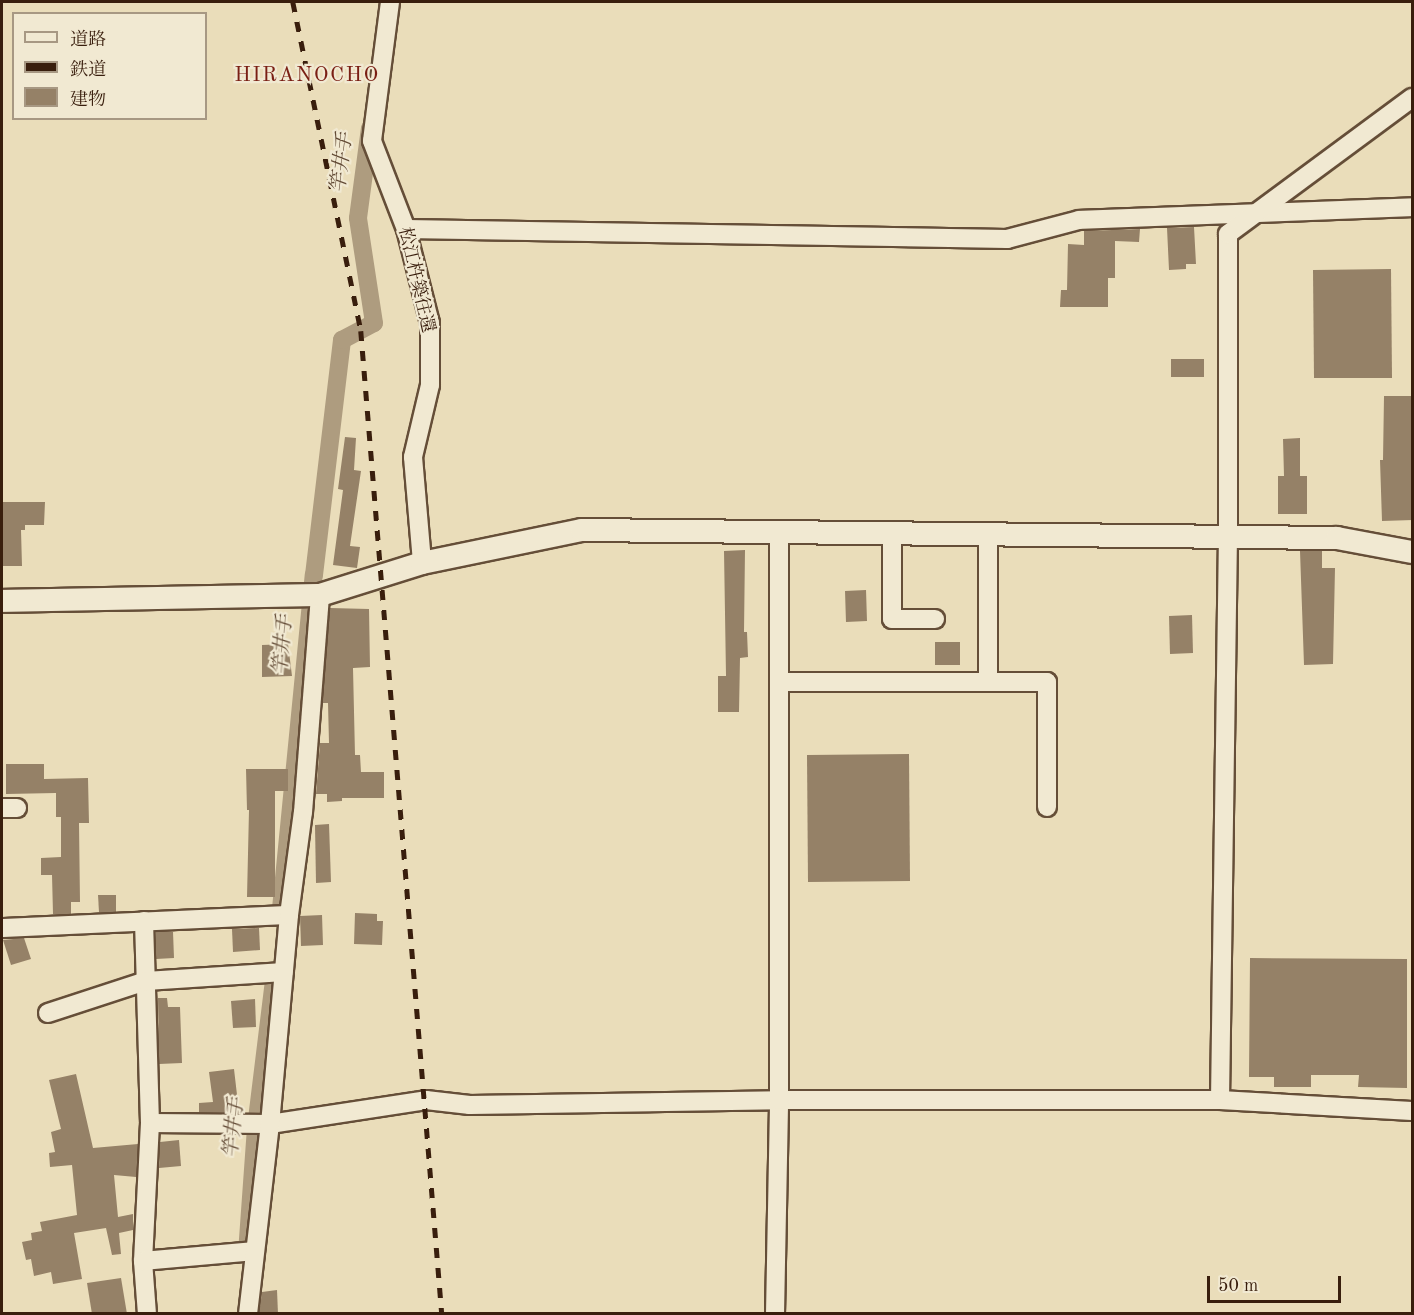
<!DOCTYPE html>
<meta charset="utf-8">
<style>
body{margin:0}
#map{position:relative;width:1414px;height:1315px;overflow:hidden;background:#eaddba;font-family:"Old Standard TT","Noto Serif JP",serif}
div>[style]{position:absolute}
[style*='--x']{left:calc(var(--x)*1px);top:calc(var(--y)*1px);width:calc(var(--w)*1px);rotate:calc(var(--a)*1deg)}
.canal>*{height:18px;margin:-9px;padding:0 9px;transform-origin:9px;border-radius:9px;background:#ae9c7f}
.building>*{inset:0;background:#958167}
.roads{filter:drop-shadow(2px 0 #654e38) drop-shadow(-2px 0 #654e38) drop-shadow(0 2px #654e38) drop-shadow(0 -2px #654e38)}
.minor>*{height:18px;margin:-9px;padding:0 9px;transform-origin:9px;border-radius:9px;background:#f1e9d2}
.tertiary>*{height:22px;margin:-11px;padding:0 11px;transform-origin:11px;border-radius:11px;background:#f1e9d2}
.rail>*{height:4.5px;margin-top:-2.25px;transform-origin:0;background:repeating-linear-gradient(90deg,#391e0d 0 10px,transparent 0 20px)}
span{translate:-50% -50%;white-space:nowrap;text-align:center;line-height:1.15;-webkit-text-stroke:4.5px #f1e9d2;paint-order:stroke}
.street-label{font-size:18px;color:#391e0d}
.water-label{font-size:20px;color:#624a35;font-style:italic}
.quarter-label{font-size:21px;color:#7a1f14;letter-spacing:1.5px}
.frame{position:absolute;inset:0;border:3px solid #391e0d;pointer-events:none}
.legend{position:absolute;left:12px;top:12px;width:195px;height:108px;box-sizing:border-box;background:#f1e9d2;border:2px solid #a79883;margin:0;padding:8px 10px;list-style:none;font-size:18px;color:#391e0d}
.legend li{display:flex;align-items:center;gap:12px;height:30px}
.legend b{width:30px;border:2px solid #a79883}
.scale{position:absolute;left:1207px;top:1276px;width:134px;height:27px;box-sizing:border-box;border:3px solid #391e0d;border-top:0;padding-left:8px;font-size:18px;line-height:21px;white-space:nowrap;color:#391e0d;-webkit-text-stroke:4px #f1e9d2;paint-order:stroke}
</style>
<div id="map">
<div class="canal">
<i style="--x:280;--y:919;--w:346;--a:-84.4"></i>
<i style="--x:314;--y:575;--w:237;--a:-83.2"></i>
<i style="--x:342;--y:340;--w:36;--a:-28"></i>
<i style="--x:374;--y:323;--w:106;--a:-98.7"></i>
<i style="--x:358;--y:218;--w:91;--a:-82.4"></i>
<i style="--x:247;--y:1253;--w:126;--a:-85.9"></i>
<i style="--x:256;--y:1127;--w:155;--a:-83"></i>
</div>
<div class="building">
<i style="clip-path:polygon(1194px 227px,1196px 264px,1186px 264px,1186px 269px,1169px 270px,1167px 228px)"></i>
<i style="clip-path:polygon(1140px 229px,1139px 242px,1115px 241px,1115px 278px,1108px 278px,1108px 307px,1060px 307px,1061px 290px,1067px 290px,1068px 244px,1084px 245px,1084px 231px)"></i>
<i style="clip-path:polygon(1391px 269px,1392px 378px,1314px 378px,1313px 270px)"></i>
<i style="clip-path:polygon(1171px 359px,1204px 359px,1204px 377px,1171px 377px)"></i>
<i style="clip-path:polygon(1384px 396px,1413px 396px,1413px 520px,1382px 521px,1380px 460px,1383px 460px)"></i>
<i style="clip-path:polygon(345px 437px,356px 438px,354px 470px,361px 471px,350px 546px,360px 547px,357px 568px,333px 565px,343px 490px,338px 489px)"></i>
<i style="clip-path:polygon(1300px 438px,1300px 476px,1307px 476px,1307px 514px,1278px 514px,1278px 476px,1284px 476px,1283px 439px)"></i>
<i style="clip-path:polygon(2px 502px,45px 502px,44px 525px,25px 525px,25px 530px,21px 530px,22px 566px,2px 566px)"></i>
<i style="clip-path:polygon(745px 550px,744px 632px,747px 632px,748px 657px,740px 658px,739px 712px,718px 712px,718px 676px,726px 676px,724px 551px)"></i>
<i style="clip-path:polygon(1300px 551px,1322px 551px,1322px 568px,1335px 568px,1333px 664px,1304px 665px)"></i>
<i style="clip-path:polygon(866px 590px,867px 621px,846px 622px,845px 591px)"></i>
<i style="clip-path:polygon(330px 608px,369px 609px,370px 667px,353px 668px,355px 755px,360px 755px,361px 772px,384px 772px,384px 798px,342px 798px,342px 801px,327px 802px,327px 794px,316px 794px,320px 743px,329px 743px,328px 703px,323px 703px,323px 695px)"></i>
<i style="clip-path:polygon(1192px 615px,1193px 653px,1170px 654px,1169px 616px)"></i>
<i style="clip-path:polygon(935px 642px,960px 642px,960px 665px,935px 665px)"></i>
<i style="clip-path:polygon(288px 644px,292px 676px,262px 677px,262px 645px)"></i>
<i style="clip-path:polygon(909px 754px,910px 881px,808px 882px,807px 755px)"></i>
<i style="clip-path:polygon(6px 764px,44px 764px,44px 779px,88px 778px,89px 823px,79px 823px,80px 902px,71px 902px,71px 914px,53px 914px,52px 875px,41px 875px,41px 858px,61px 857px,61px 817px,56px 817px,56px 793px,6px 794px)"></i>
<i style="clip-path:polygon(246px 769px,288px 769px,288px 791px,275px 791px,275px 897px,247px 897px,249px 810px,247px 810px)"></i>
<i style="clip-path:polygon(329px 824px,331px 882px,316px 883px,315px 825px)"></i>
<i style="clip-path:polygon(98px 895px,116px 895px,116px 912px,99px 912px)"></i>
<i style="clip-path:polygon(355px 913px,377px 914px,377px 921px,383px 921px,382px 945px,354px 944px)"></i>
<i style="clip-path:polygon(322px 915px,323px 945px,301px 946px,300px 916px)"></i>
<i style="clip-path:polygon(259px 928px,260px 950px,233px 952px,232px 929px)"></i>
<i style="clip-path:polygon(156px 932px,173px 932px,174px 958px,156px 959px)"></i>
<i style="clip-path:polygon(24px 938px,31px 959px,11px 965px,3px 940px)"></i>
<i style="clip-path:polygon(1250px 958px,1407px 959px,1407px 1088px,1358px 1087px,1359px 1075px,1311px 1075px,1311px 1087px,1274px 1087px,1274px 1077px,1249px 1077px)"></i>
<i style="clip-path:polygon(158px 998px,167px 998px,168px 1007px,180px 1007px,182px 1063px,159px 1064px)"></i>
<i style="clip-path:polygon(255px 999px,256px 1027px,233px 1028px,231px 1001px)"></i>
<i style="clip-path:polygon(234px 1069px,239px 1112px,199px 1112px,199px 1103px,213px 1102px,209px 1072px)"></i>
<i style="clip-path:polygon(76px 1074px,93px 1148px,138px 1144px,136px 1177px,114px 1175px,118px 1217px,133px 1214px,133px 1230px,119px 1233px,121px 1254px,112px 1255px,106px 1228px,74px 1233px,82px 1279px,53px 1284px,51px 1272px,34px 1276px,31px 1259px,26px 1260px,22px 1242px,32px 1240px,31px 1233px,42px 1231px,40px 1222px,77px 1215px,72px 1165px,50px 1167px,49px 1153px,55px 1152px,51px 1132px,61px 1129px,49px 1080px)"></i>
<i style="clip-path:polygon(179px 1140px,181px 1166px,159px 1168px,160px 1142px)"></i>
<i style="clip-path:polygon(121px 1278px,127px 1314px,92px 1314px,87px 1283px)"></i>
<i style="clip-path:polygon(277px 1290px,278px 1314px,259px 1314px,262px 1292px)"></i>
</div>
<div class="roads">
<div class="minor">
<i style="--x:390;--y:2;--w:140;--a:97.4"></i>
<i style="--x:372;--y:141;--w:94;--a:68.9"></i>
<i style="--x:406;--y:229;--w:97;--a:75.7"></i>
<i style="--x:430;--y:323;--w:62;--a:90"></i>
<i style="--x:430;--y:385;--w:74;--a:103.3"></i>
<i style="--x:413;--y:457;--w:106;--a:85.1"></i>
<i style="--x:406;--y:229;--w:601;--a:0.95"></i>
<i style="--x:1007;--y:239;--w:74;--a:-14.8"></i>
<i style="--x:1079;--y:220;--w:333;--a:-2.2"></i>
<i style="--x:892;--y:534;--w:85;--a:90"></i>
<i style="--x:892;--y:619;--w:43;--a:0"></i>
<i style="--x:988;--y:681;--w:146;--a:-90"></i>
<i style="--x:779;--y:682;--w:268;--a:0"></i>
<i style="--x:1047;--y:682;--w:125;--a:90"></i>
<i style="--x:2;--y:808;--w:15;--a:0"></i>
<i style="--x:144;--y:921;--w:202;--a:88.3"></i>
<i style="--x:150;--y:1123;--w:138;--a:92.9"></i>
<i style="--x:143;--y:1261;--w:53;--a:85.7"></i>
<i style="--x:2;--y:928;--w:287;--a:-2.6"></i>
<i style="--x:48;--y:1013;--w:103;--a:-18.1"></i>
<i style="--x:146;--y:981;--w:138;--a:-3.7"></i>
<i style="--x:1220;--y:1100;--w:563;--a:-89.19"></i>
<i style="--x:1228;--y:537;--w:303;--a:-90"></i>
<i style="--x:1228;--y:234;--w:229;--a:-36.5"></i>
<i style="--x:150;--y:1123;--w:120;--a:0.5"></i>
<i style="--x:270;--y:1124;--w:158;--a:-8.7"></i>
<i style="--x:426;--y:1100;--w:44;--a:6.5"></i>
<i style="--x:470;--y:1105;--w:309;--a:-0.9"></i>
<i style="--x:779;--y:1100;--w:441;--a:0"></i>
<i style="--x:1220;--y:1100;--w:192;--a:3.3"></i>
<i style="--x:143;--y:1261;--w:112;--a:-5.1"></i>
<i style="--x:248;--y:1314;--w:191;--a:-83.4"></i>
<i style="--x:270;--y:1124;--w:210;--a:-84.8"></i>
<i style="--x:289;--y:915;--w:104;--a:-82.3"></i>
<i style="--x:303;--y:812;--w:218;--a:-85.5"></i>
<i style="--x:775;--y:1314;--w:214;--a:-88.9"></i>
<i style="--x:779;--y:1100;--w:567;--a:-90"></i>
</div>
<div class="tertiary">
<i style="--x:2;--y:601;--w:318;--a:-1.1"></i>
<i style="--x:320;--y:595;--w:107;--a:-17.4"></i>
<i style="--x:422;--y:563;--w:163;--a:-11.7"></i>
<i style="--x:582;--y:530;--w:755;--a:0.61"></i>
<i style="--x:1337;--y:538;--w:76;--a:10.6"></i>
</div>
</div>
<div class="rail">
<i style="--x:293;--y:2;--w:336;--a:78.3"></i>
<i style="--x:361;--y:331;--w:986;--a:85.29"></i>
</div>
<div class="street-label">
<span style="left:416px;top:280px;rotate:77deg">松江杵築往還</span>
</div>
<div class="water-label">
<span style="left:343px;top:163px;rotate:-83deg">竿井手</span>
<span style="left:284px;top:645px;rotate:-85deg">竿井手</span>
<span style="left:235px;top:1128px;rotate:-84deg">竿井手</span>
</div>
<div class="quarter-label">
<span style="left:307px;top:76px">HIRANOCHO</span>
</div>
<div class="frame"></div>
<ul class="legend">
<li><b style="height:8px;background:#f1e9d2"></b>道路</li>
<li><b style="height:8px;background:#391e0d"></b>鉄道</li>
<li><b style="height:16px;background:#958167"></b>建物</li>
</ul>
<div class="scale">50 m</div>
</div>
